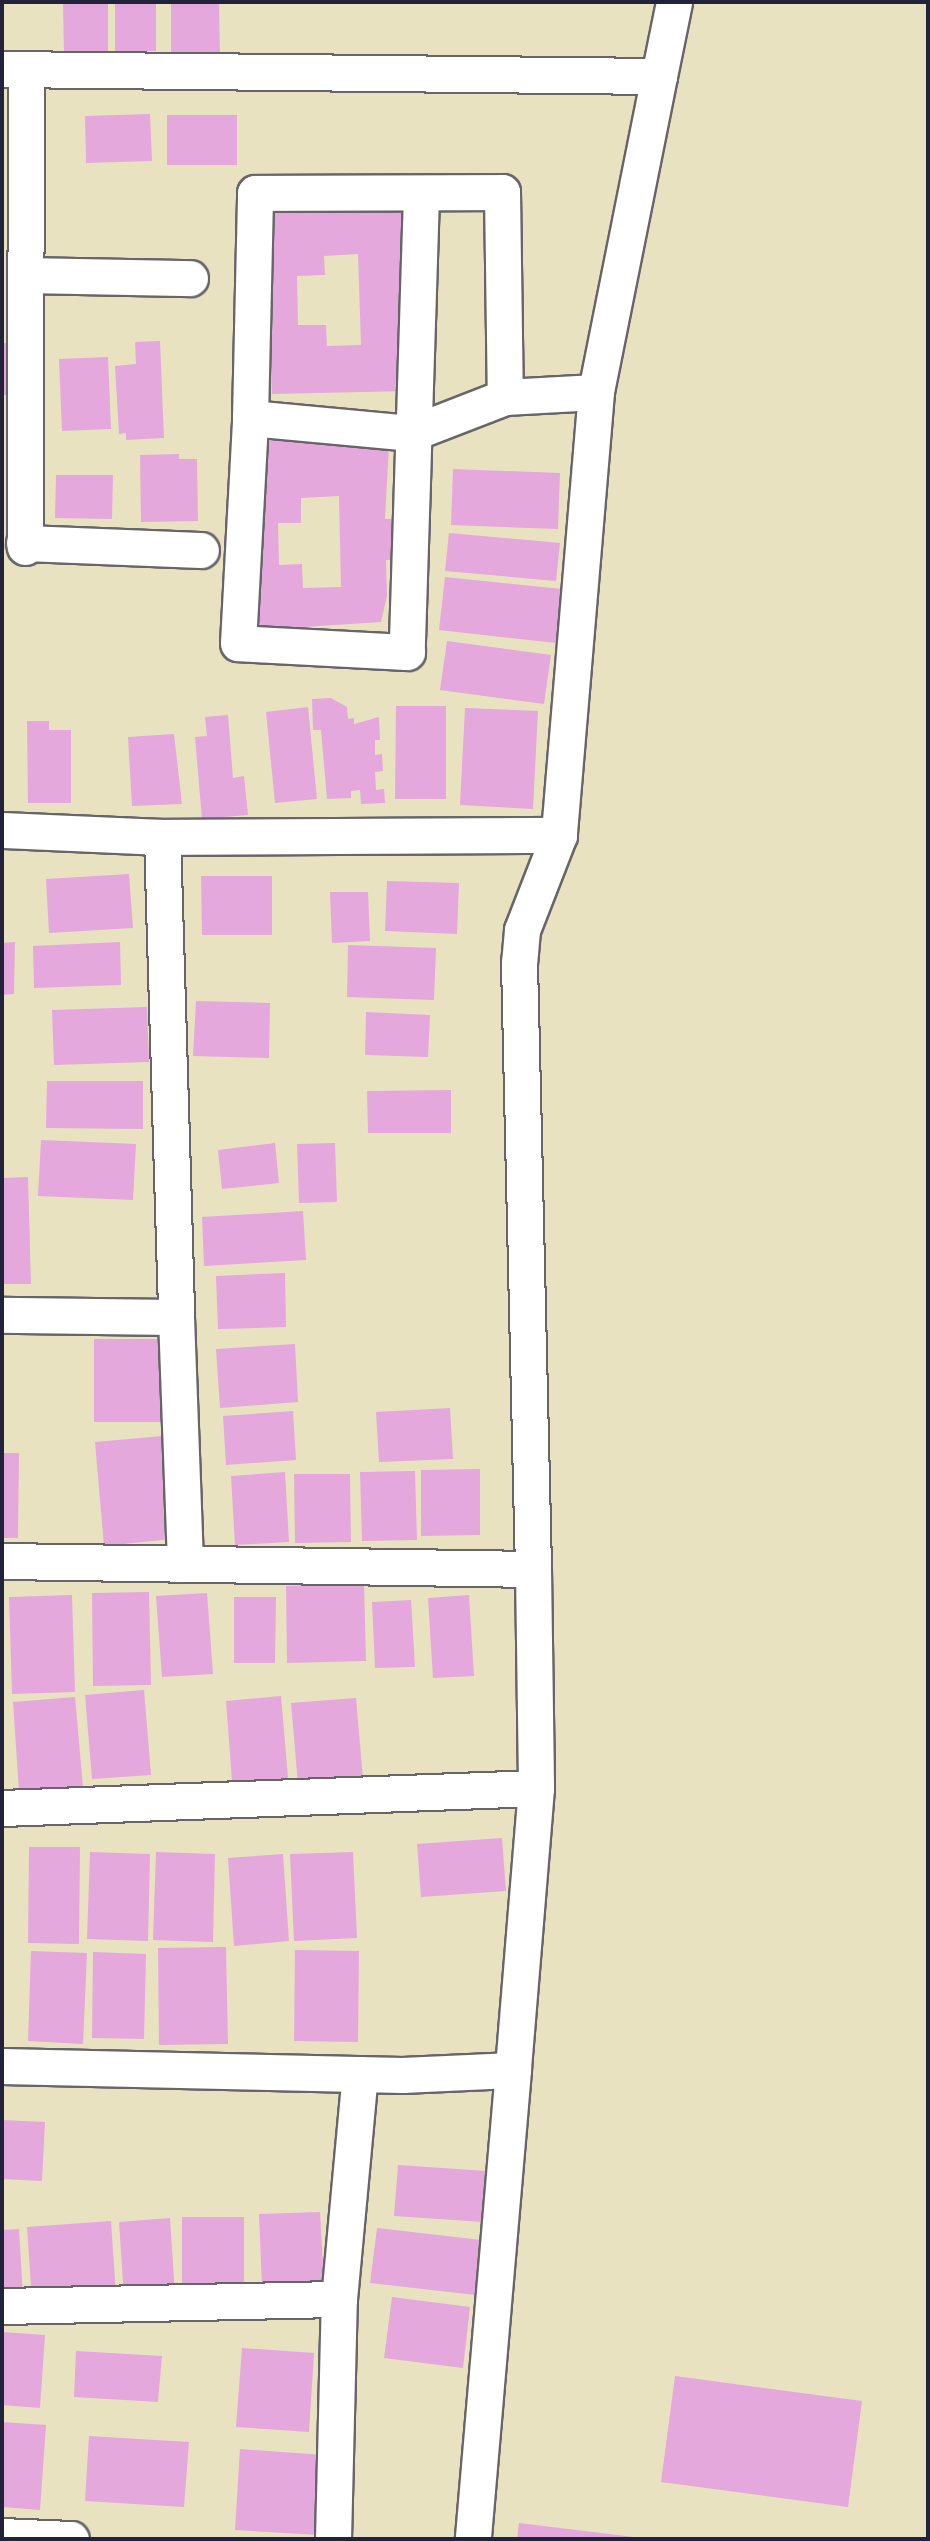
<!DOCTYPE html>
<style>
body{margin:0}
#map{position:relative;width:930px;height:2541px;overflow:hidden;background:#e8e2c0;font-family:Pangolin,sans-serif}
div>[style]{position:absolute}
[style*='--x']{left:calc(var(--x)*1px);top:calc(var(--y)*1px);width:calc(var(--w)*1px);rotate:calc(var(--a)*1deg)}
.building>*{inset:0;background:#e4a8dd}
.roads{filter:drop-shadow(2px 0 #67656a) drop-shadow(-2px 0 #67656a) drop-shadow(0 2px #67656a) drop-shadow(0 -2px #67656a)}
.street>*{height:35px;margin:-17.5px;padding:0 17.5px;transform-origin:17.5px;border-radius:17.5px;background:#fff}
span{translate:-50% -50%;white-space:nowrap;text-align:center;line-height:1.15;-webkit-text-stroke:7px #fff;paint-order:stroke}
.frame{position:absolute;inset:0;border:4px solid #22223b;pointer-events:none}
</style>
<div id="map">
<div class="building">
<i style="clip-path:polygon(63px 2px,108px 2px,108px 53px,64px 53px)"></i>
<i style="clip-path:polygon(115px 2px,156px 2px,156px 51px,115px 51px)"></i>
<i style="clip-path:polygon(171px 2px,219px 2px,220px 61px,171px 55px)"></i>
<i style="clip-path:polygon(150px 114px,152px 161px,86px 163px,85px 116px)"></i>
<i style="clip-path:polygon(167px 115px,237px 115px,237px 165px,167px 165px)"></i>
<i style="clip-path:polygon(evenodd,409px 203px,408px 391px,272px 394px,267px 292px,271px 292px,269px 206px,409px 203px,358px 254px,361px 345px,327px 346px,326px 325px,298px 325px,297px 276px,325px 275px,324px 256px,358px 254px)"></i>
<i style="clip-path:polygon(160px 341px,164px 438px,126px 440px,126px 433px,119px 434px,115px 366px,136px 364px,135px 342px)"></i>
<i style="clip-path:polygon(2px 343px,15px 343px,16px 395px,2px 395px)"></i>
<i style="clip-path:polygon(108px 357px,111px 429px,62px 431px,59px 359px)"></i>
<i style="clip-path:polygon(evenodd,352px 439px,352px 446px,389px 445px,385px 519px,391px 519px,392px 560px,386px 560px,387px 596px,381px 622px,258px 630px,256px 441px,352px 439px,339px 496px,341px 587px,303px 588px,302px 564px,279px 565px,278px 523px,301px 523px,301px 498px,339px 496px)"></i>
<i style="clip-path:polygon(179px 454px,179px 459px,197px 459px,198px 521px,141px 522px,140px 455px)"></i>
<i style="clip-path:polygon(453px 469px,560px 473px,558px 529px,451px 525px)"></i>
<i style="clip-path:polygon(56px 475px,113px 475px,112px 519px,55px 518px)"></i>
<i style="clip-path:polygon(449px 533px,560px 543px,556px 581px,445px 571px)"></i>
<i style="clip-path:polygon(445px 577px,562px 589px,556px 643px,439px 630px)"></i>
<i style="clip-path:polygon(447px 641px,551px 655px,544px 704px,440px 690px)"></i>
<i style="clip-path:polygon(331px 698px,347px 707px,348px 719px,354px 718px,354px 724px,379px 717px,380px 740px,375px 740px,375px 755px,382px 754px,383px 771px,375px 772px,376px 790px,384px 789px,385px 803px,361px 804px,360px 790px,351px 791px,351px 798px,327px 799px,321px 730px,313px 730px,312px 699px)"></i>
<i style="clip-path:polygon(396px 706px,446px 706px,446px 799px,395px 799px)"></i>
<i style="clip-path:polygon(308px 707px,317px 799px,275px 803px,266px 712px)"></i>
<i style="clip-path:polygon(465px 708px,538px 711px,533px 809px,460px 805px)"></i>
<i style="clip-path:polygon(228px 715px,233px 778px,244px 776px,248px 815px,202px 819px,195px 737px,207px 736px,205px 717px)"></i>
<i style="clip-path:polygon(27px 721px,49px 721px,49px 730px,71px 730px,71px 803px,28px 803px)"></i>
<i style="clip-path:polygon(174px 734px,182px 804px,132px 806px,128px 737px)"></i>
<i style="clip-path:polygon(129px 874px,133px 928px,49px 933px,46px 879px)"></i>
<i style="clip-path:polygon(201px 876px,272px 876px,272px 935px,202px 935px)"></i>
<i style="clip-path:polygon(387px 881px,459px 883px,457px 934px,385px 931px)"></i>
<i style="clip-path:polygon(330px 892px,368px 892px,370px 941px,332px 943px)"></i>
<i style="clip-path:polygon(15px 942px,14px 994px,2px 995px,2px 943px)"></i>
<i style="clip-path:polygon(120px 942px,121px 985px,34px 988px,33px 946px)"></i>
<i style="clip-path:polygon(348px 945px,436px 948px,434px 1000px,347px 997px)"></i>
<i style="clip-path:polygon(196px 1001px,270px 1003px,269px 1058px,193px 1056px)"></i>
<i style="clip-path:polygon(147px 1007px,149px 1062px,54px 1065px,52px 1010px)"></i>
<i style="clip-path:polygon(366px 1012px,430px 1015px,428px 1057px,365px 1055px)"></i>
<i style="clip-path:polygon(47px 1081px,143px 1081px,143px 1129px,46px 1128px)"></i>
<i style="clip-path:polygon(451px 1090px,451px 1133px,368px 1133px,367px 1091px)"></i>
<i style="clip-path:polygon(41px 1140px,136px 1144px,133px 1200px,38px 1196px)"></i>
<i style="clip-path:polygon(275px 1143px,279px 1183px,222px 1189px,218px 1150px)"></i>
<i style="clip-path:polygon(335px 1143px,337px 1202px,299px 1203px,297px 1144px)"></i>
<i style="clip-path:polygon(28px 1177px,31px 1284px,2px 1284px,2px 1178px)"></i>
<i style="clip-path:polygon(303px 1211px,306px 1260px,204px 1266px,202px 1217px)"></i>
<i style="clip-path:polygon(285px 1273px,286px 1327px,218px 1329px,216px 1276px)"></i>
<i style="clip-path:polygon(94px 1339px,169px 1339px,169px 1422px,94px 1422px)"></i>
<i style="clip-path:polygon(295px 1344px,298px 1402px,220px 1408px,216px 1349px)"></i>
<i style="clip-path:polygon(450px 1408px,453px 1459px,379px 1462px,376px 1412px)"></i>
<i style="clip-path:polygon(293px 1411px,296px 1460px,226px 1465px,223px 1416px)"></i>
<i style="clip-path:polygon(163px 1436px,172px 1539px,104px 1546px,95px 1442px)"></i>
<i style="clip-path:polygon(2px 1453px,19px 1453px,18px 1538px,2px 1538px)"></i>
<i style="clip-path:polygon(480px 1469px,480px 1535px,421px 1536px,421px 1470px)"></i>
<i style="clip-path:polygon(415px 1471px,417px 1540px,362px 1541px,360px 1472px)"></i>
<i style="clip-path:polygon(285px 1472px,289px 1542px,235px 1545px,231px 1476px)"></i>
<i style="clip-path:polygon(294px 1474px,350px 1474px,351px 1542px,295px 1543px)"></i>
<i style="clip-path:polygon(364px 1583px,366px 1661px,287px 1663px,286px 1586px)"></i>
<i style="clip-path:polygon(149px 1592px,151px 1685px,93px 1686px,92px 1593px)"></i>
<i style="clip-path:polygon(207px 1593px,213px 1674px,162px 1677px,156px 1596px)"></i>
<i style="clip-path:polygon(72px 1595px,75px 1692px,12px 1694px,9px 1597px)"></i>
<i style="clip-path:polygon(469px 1595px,474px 1676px,433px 1678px,428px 1598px)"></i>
<i style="clip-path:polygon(234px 1597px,276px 1597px,275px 1663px,234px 1663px)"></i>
<i style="clip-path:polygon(411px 1600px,415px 1667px,375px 1668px,372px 1602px)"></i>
<i style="clip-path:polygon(144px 1690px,151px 1775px,92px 1779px,85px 1695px)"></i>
<i style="clip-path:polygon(281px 1696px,289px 1789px,233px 1794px,226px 1701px)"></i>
<i style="clip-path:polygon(75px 1697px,83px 1787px,19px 1791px,13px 1702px)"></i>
<i style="clip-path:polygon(356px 1698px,363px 1779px,298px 1784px,291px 1703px)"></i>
<i style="clip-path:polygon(502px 1838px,506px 1891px,421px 1897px,417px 1844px)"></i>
<i style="clip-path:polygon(29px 1847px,80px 1847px,79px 1944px,28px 1943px)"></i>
<i style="clip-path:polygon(90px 1852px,150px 1854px,148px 1941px,87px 1939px)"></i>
<i style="clip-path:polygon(156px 1852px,215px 1854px,213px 1942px,153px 1940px)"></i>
<i style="clip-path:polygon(353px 1852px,357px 1938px,294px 1941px,290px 1854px)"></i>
<i style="clip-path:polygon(283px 1854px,289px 1941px,234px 1946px,228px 1858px)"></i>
<i style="clip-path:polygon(226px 1947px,228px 2044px,159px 2045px,158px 1948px)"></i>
<i style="clip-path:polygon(295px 1950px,359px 1951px,358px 2042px,294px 2041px)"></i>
<i style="clip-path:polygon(31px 1951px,87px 1953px,83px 2044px,28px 2041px)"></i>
<i style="clip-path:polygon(93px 1952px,146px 1954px,144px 2039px,92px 2038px)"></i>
<i style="clip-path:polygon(2px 2120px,45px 2122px,42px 2181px,2px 2179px)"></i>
<i style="clip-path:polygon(398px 2165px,487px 2171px,483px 2222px,394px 2216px)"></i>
<i style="clip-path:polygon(320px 2212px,324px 2283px,262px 2287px,259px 2214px)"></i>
<i style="clip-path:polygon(182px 2217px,244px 2217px,244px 2289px,182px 2289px)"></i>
<i style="clip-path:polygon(170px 2218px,175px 2294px,124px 2297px,119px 2222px)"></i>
<i style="clip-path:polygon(111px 2221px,116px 2295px,32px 2300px,27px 2227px)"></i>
<i style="clip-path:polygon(377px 2228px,490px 2241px,484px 2296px,370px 2283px)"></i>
<i style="clip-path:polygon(19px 2229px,23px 2296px,2px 2298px,2px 2230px)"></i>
<i style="clip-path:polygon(392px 2297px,470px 2307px,463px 2368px,384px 2358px)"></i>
<i style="clip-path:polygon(2px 2332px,45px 2335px,40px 2408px,2px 2405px)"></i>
<i style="clip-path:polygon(242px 2348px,314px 2353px,309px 2432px,236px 2427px)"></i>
<i style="clip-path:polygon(76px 2351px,162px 2356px,158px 2402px,74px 2397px)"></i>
<i style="clip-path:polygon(675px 2376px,862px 2401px,848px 2507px,661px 2482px)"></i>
<i style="clip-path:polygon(2px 2422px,46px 2425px,40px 2510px,2px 2507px)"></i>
<i style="clip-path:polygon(89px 2436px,189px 2442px,184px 2507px,85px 2501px)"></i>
<i style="clip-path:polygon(240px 2449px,324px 2455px,319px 2535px,235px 2530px)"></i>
<i style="clip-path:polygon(519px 2523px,642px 2538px,641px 2539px,517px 2539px)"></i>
</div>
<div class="roads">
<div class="street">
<i style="--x:2;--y:69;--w:657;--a:0.61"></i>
<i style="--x:659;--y:76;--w:322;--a:101.3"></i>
<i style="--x:596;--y:392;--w:445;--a:94.8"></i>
<i style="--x:559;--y:835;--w:102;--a:111.3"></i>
<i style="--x:522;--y:930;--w:32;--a:95"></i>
<i style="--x:519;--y:962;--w:607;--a:88.68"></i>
<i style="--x:659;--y:76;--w:76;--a:-78.5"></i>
<i style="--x:421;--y:195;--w:457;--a:91.8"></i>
<i style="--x:407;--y:652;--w:169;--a:-177"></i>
<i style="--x:238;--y:643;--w:225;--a:-86.9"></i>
<i style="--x:250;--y:418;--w:225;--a:-88.7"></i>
<i style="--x:255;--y:193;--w:247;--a:-0.2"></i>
<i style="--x:502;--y:192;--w:205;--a:89.2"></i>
<i style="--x:29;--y:275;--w:161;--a:1.1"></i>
<i style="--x:250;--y:418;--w:163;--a:5.3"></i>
<i style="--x:412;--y:433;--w:100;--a:-21.2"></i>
<i style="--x:505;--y:397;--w:91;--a:-3.1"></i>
<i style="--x:24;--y:543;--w:177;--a:2.3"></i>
<i style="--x:25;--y:547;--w:478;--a:-89.9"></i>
<i style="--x:2;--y:830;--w:160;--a:2.5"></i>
<i style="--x:162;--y:837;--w:480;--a:88.3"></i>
<i style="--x:176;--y:1317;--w:174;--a:-179.3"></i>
<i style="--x:162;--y:837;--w:397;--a:-0.3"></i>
<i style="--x:176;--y:1317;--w:247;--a:87.9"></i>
<i style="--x:2;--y:1561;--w:531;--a:0.86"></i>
<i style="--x:533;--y:1569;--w:219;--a:89.2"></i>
<i style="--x:536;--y:1788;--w:283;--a:94.7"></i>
<i style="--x:2;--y:1808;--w:534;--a:-2.14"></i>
<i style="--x:2;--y:2066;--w:400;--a:1.3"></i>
<i style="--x:402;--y:2075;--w:111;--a:-2.6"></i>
<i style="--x:513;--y:2070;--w:471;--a:94.9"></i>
<i style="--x:2;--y:2306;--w:337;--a:-1.2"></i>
<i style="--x:339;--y:2299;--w:226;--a:-84.7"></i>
<i style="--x:2;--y:2536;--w:69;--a:2.5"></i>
<i style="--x:333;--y:2539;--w:240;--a:-88.6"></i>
</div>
</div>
<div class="frame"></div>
</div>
